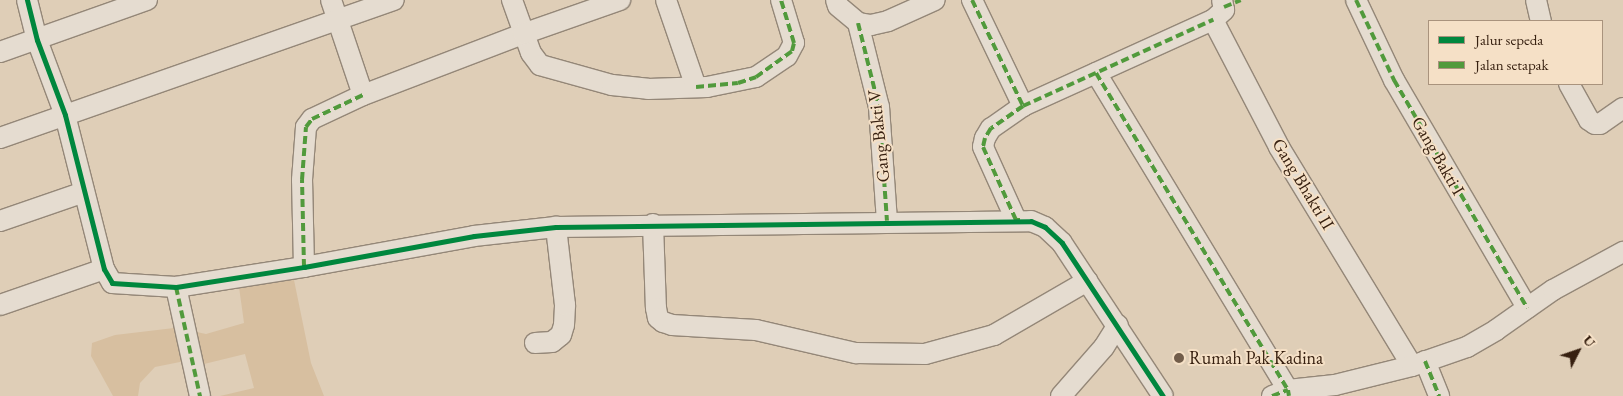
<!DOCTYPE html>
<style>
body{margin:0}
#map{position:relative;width:1623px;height:396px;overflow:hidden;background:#dfceb7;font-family:"EB Garamond",serif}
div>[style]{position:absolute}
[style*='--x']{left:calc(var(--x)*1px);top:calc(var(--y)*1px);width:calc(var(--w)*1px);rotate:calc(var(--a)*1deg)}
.green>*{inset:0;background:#d7bfa0}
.roads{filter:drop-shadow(1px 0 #948778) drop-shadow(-1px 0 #948778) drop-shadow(0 1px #948778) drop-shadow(0 -1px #948778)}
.street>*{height:20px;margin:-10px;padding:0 10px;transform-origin:10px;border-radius:10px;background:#e5dcd0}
.quiet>*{height:4px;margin-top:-2px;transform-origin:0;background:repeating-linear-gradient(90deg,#519a3c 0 8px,transparent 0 12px)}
.cycleway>*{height:5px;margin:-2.5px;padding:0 2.5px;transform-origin:2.5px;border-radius:2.5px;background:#00873e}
.dots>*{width:14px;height:14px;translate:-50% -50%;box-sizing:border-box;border:2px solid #f5e0c6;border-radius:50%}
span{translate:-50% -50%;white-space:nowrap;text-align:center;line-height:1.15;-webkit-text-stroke:4px #f5e0c6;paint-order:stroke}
.street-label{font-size:18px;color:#372010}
.poi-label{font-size:18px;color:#372010}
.left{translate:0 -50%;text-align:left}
.legend{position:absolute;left:1428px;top:20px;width:175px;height:65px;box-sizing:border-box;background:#f5e0c6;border:1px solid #a9937d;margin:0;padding:6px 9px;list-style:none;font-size:15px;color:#372010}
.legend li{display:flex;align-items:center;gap:10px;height:25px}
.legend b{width:25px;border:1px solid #a9937d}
.north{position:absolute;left:1553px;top:326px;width:50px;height:50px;-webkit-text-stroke:4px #f5e0c6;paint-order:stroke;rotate:49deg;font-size:14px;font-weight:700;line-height:20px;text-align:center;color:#372010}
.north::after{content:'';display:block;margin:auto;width:18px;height:22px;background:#372010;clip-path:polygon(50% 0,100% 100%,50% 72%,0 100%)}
</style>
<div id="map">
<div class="green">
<i style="clip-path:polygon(294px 280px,311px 363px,324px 396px,220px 396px,254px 388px,245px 354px,200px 365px,192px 331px,206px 334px,244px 323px,239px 287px)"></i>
<i style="clip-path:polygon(174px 328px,177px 328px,185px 361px,155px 367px,140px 383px,138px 396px,113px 396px,91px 356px,92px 343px,115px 335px)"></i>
</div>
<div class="roads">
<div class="street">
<i style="--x:27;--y:0;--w:41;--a:76"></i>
<i style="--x:37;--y:40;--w:80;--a:69.5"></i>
<i style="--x:65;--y:115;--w:159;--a:75.8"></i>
<i style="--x:104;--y:269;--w:16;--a:60"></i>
<i style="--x:112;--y:283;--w:64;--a:3.6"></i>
<i style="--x:176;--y:287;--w:130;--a:-8.9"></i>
<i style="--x:304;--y:267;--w:173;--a:-10.3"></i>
<i style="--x:474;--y:236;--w:82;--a:-6.3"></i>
<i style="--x:556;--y:227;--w:475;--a:-0.7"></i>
<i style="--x:1031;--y:221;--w:15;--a:23"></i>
<i style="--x:1045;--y:227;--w:23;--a:43"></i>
<i style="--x:1062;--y:243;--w:183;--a:56.6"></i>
<i style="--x:331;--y:0;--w:100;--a:71.4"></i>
<i style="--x:512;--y:0;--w:56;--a:70.3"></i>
<i style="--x:531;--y:53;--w:15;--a:53"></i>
<i style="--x:540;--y:65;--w:75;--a:15.5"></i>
<i style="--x:612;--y:85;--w:36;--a:6"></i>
<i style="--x:648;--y:89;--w:59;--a:-1.9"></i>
<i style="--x:707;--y:87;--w:50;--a:-11.5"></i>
<i style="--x:756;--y:77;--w:37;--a:-34"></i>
<i style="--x:787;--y:56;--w:15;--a:-62"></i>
<i style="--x:794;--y:43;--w:45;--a:-106.8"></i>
<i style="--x:666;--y:0;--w:92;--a:71"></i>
<i style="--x:836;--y:0;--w:6;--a:72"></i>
<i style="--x:838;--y:6;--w:26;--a:40"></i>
<i style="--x:858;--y:23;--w:13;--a:9"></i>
<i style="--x:871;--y:25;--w:17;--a:-13"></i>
<i style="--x:888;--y:21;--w:51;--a:-24.1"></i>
<i style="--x:972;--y:0;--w:118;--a:64.3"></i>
<i style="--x:1023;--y:106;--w:39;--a:145"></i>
<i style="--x:991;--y:128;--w:12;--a:121"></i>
<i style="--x:985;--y:138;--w:9;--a:103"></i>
<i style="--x:983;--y:147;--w:80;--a:65.7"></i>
<i style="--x:1356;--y:0;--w:89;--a:64.6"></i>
<i style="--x:1394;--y:80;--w:264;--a:59.7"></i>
<i style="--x:1536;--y:0;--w:22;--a:77"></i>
<i style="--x:1213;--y:20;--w:143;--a:62.5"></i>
<i style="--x:1279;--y:147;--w:256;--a:58.7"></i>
<i style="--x:858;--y:23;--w:87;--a:76"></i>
<i style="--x:879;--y:107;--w:114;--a:86"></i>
<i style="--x:0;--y:52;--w:156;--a:-19.5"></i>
<i style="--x:1096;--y:73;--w:371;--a:58.8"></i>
<i style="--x:1288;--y:390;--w:6;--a:81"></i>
<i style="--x:1569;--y:84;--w:41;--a:60.9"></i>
<i style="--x:1589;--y:120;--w:7;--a:34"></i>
<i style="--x:1595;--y:124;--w:5;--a:0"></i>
<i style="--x:1600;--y:124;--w:28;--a:-35"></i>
<i style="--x:1023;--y:106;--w:209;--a:-24.4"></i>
<i style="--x:1213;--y:20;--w:15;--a:-42"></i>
<i style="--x:1224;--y:10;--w:10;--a:-101"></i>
<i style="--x:0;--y:138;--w:417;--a:-19.3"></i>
<i style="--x:0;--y:221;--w:89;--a:-19"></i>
<i style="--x:653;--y:224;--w:84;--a:88"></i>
<i style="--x:656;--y:308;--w:10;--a:79"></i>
<i style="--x:658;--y:318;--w:6;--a:39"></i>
<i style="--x:663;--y:322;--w:9;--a:18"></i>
<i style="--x:672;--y:325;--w:84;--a:3.4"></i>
<i style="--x:756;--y:330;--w:103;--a:13"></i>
<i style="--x:856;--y:353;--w:69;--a:0.8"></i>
<i style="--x:925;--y:354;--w:72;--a:-15.4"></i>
<i style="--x:994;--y:335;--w:108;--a:-30.1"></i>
<i style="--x:304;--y:267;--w:87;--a:-91.3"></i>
<i style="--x:302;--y:180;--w:53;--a:-85.7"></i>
<i style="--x:306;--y:127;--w:10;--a:-53"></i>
<i style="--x:312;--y:119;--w:56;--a:-25.2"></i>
<i style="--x:363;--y:95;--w:171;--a:-20.9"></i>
<i style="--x:523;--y:34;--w:103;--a:-19.3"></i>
<i style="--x:176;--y:287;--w:112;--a:77.6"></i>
<i style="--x:0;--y:305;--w:110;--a:-19.1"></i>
<i style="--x:535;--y:343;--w:17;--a:-3"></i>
<i style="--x:552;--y:342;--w:11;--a:-38"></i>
<i style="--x:561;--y:335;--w:10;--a:-73"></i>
<i style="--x:564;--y:325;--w:20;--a:-87"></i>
<i style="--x:565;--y:305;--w:79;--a:-96.6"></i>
<i style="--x:1425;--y:361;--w:38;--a:68"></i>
<i style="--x:1061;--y:396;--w:65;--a:-48.7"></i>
<i style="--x:1104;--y:347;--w:26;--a:-58"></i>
<i style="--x:1272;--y:396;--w:17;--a:-21"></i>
<i style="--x:1288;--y:390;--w:47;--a:-6.1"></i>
<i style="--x:1335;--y:385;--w:79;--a:-13.9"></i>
<i style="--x:1412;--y:366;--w:58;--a:-19.1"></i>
<i style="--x:1467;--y:347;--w:34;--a:-30"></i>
<i style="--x:1496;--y:330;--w:70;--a:-35.1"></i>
<i style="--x:1553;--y:290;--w:80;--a:-28.5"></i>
</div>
</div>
<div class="quiet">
<i style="--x:972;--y:0;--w:118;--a:64.3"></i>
<i style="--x:1023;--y:106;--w:39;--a:145"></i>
<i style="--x:991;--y:128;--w:12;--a:121"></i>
<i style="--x:985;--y:138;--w:9;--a:103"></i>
<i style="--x:983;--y:147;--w:80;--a:65.7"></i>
<i style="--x:1016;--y:220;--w:4;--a:0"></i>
<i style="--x:1356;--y:0;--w:89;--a:64.6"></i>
<i style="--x:1394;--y:80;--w:264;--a:59.7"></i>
<i style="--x:1224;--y:7;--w:18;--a:-22"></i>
<i style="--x:858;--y:23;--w:87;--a:76"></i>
<i style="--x:879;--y:107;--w:114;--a:86"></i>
<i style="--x:1096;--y:73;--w:371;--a:58.8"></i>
<i style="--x:1288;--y:390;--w:6;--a:81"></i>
<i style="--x:696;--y:87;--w:42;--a:-5.4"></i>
<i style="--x:738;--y:83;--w:19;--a:-18"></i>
<i style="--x:756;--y:77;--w:44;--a:-35.8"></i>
<i style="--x:792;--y:51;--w:8;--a:-76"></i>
<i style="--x:794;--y:43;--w:45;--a:-106.8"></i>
<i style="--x:1023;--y:106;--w:209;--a:-24.4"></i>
<i style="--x:304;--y:267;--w:87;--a:-91.3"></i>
<i style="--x:302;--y:180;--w:53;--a:-85.7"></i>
<i style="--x:306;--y:127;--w:10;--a:-53"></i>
<i style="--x:312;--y:119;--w:56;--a:-25.2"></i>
<i style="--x:176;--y:287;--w:112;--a:77.6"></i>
<i style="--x:1425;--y:361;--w:38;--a:68"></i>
<i style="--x:1272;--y:396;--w:17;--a:-21"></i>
</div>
<div class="cycleway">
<i style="--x:27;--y:0;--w:41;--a:76"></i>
<i style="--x:37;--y:40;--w:80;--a:69.5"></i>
<i style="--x:65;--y:115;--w:159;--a:75.8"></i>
<i style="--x:104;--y:269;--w:16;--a:60"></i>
<i style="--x:112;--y:283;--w:64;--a:3.6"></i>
<i style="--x:176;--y:287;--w:130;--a:-8.9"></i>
<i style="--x:304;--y:267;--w:173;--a:-10.3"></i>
<i style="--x:474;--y:236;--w:82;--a:-6.3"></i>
<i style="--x:556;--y:227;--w:475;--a:-0.7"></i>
<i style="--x:1031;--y:221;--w:15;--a:23"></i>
<i style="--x:1045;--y:227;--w:23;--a:43"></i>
<i style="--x:1062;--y:243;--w:183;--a:56.6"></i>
</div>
<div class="dots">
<i style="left:1179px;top:358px;background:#725d4a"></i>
</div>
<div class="street-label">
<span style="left:879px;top:136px;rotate:-96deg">Gang Bakti V</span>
<span style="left:1438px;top:156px;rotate:60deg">Gang Bakti I</span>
<span style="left:1303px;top:184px;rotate:59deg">Gang Bhakti II</span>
</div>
<div class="poi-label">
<span class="left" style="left:1189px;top:358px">Rumah Pak Kadina</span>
</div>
<ul class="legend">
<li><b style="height:6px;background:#00873e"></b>Jalur sepeda</li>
<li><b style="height:6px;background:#519a3c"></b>Jalan setapak</li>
</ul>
<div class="north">U</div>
</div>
